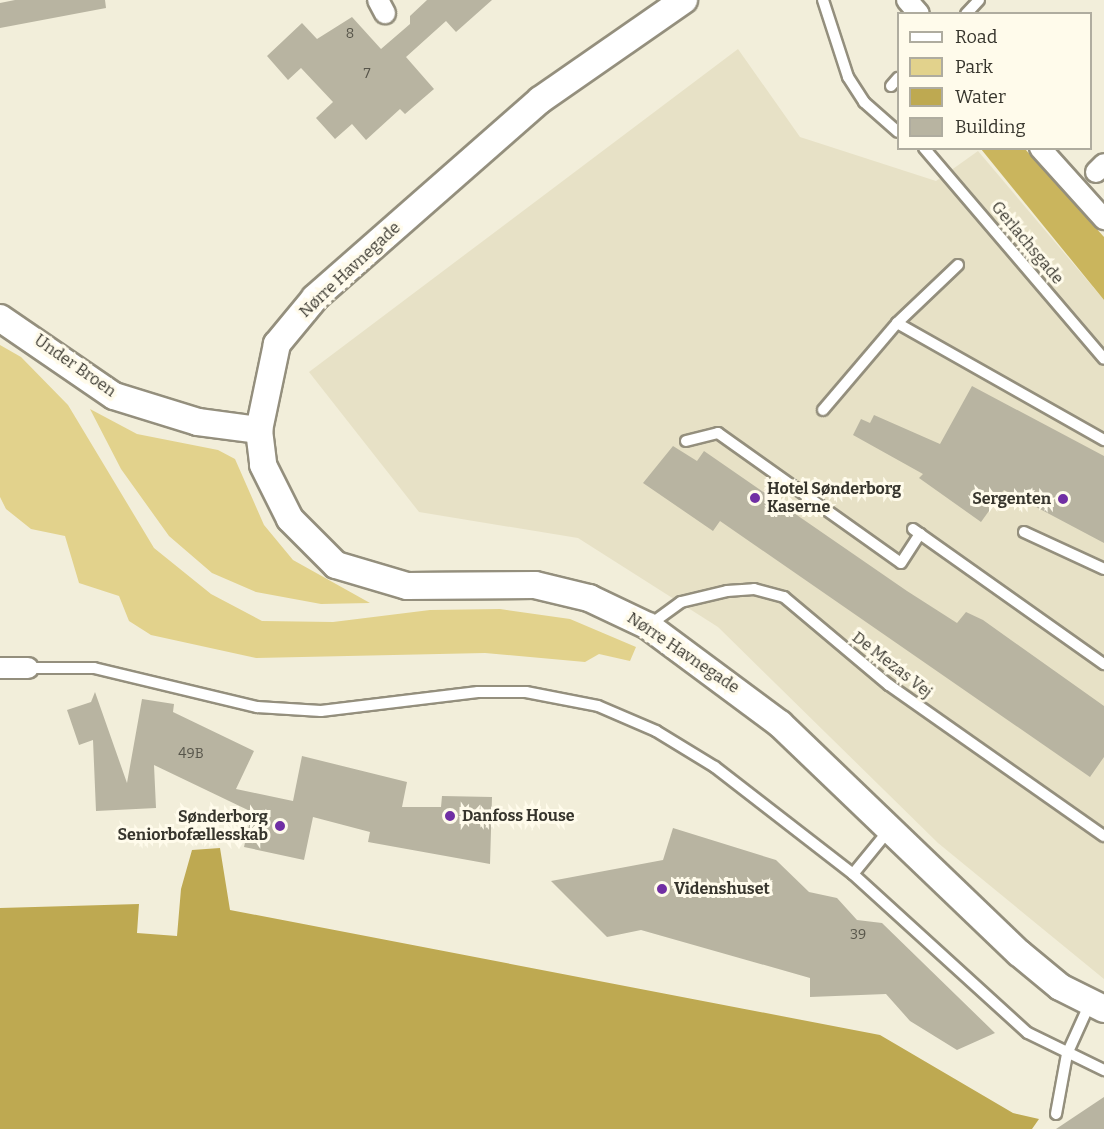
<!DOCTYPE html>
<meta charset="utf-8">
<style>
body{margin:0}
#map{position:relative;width:1104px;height:1129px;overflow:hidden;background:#f2eeda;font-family:Bitter,serif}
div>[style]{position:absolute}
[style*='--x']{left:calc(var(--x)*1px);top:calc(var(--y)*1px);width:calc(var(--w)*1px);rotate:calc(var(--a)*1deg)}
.built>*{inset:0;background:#e7e1c6}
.green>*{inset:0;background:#e2d28c}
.forest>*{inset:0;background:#cab55d}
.water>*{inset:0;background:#bea951}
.building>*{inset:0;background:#b8b4a1}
.roads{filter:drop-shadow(2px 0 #948f7d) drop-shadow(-2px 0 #948f7d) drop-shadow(0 2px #948f7d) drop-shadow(0 -2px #948f7d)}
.service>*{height:10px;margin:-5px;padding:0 5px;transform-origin:5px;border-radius:5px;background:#fff}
.minor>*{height:20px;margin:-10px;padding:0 10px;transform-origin:10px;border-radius:10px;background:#fff}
.tertiary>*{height:26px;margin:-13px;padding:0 13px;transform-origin:13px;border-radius:13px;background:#fff}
.dots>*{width:16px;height:16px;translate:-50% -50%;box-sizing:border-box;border:3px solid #fffbeb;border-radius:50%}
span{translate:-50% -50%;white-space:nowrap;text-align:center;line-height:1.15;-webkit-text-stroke:6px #fffbeb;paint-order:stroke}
.number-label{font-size:14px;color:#57554a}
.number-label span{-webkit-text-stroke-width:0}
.street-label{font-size:16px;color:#37352d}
.poi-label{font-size:16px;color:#37352d;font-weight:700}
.left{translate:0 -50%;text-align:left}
.right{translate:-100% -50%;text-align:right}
.legend{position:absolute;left:897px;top:12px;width:195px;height:138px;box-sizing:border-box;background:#fffbeb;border:2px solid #afac9f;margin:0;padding:8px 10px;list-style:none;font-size:18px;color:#37352d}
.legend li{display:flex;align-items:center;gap:12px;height:30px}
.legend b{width:30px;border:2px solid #afac9f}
</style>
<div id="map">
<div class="built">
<i style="clip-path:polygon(738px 49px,800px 137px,936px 181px,978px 151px,1104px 300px,1104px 979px,938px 843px,718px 627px,578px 538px,419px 512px,309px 372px)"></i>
</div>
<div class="green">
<i style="clip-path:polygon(0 345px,21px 357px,68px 405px,154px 548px,211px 594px,262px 621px,333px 622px,430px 610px,500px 609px,570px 619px,636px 647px,630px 661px,599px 654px,585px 662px,485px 653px,256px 658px,151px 635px,129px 621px,119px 596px,79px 583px,65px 536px,31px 529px,6px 509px,0 497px)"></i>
<i style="clip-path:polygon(90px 409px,137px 434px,218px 450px,235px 459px,264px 525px,293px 560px,370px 603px,321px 604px,256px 592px,212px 573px,169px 536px,121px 469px)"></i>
</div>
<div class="forest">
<i style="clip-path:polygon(981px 149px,1025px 149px,1104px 237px,1104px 300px)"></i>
</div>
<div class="water">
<i style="clip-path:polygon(220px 848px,230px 910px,880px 1035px,1013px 1113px,1039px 1119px,1032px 1129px,0 1129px,0 908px,139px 904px,137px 933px,177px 936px,181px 889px,192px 850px)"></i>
</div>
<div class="building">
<i style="clip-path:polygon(15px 0,105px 0,106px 8px,0 28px,0 3px)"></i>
<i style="clip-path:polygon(427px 0,492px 0,456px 32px,446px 21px,406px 57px,434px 89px,405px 114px,400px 109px,366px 140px,352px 124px,335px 139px,316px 118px,333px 102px,301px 68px,288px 80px,267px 56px,302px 23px,317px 39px,352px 17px,381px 49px,410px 24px,410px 16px)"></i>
<i style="clip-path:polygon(972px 386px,1104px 456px,1104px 543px,1004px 490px,981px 522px,919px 478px,923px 474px,853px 435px,861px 419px,870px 423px,874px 415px,940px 444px)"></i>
<i style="clip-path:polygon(673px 446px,697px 461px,704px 451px,907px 591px,957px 623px,966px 612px,983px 620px,1104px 706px,1104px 757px,1090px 777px,720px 521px,713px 531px,643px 483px)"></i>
<i style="clip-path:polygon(95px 692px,127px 783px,142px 699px,174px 704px,173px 712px,254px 751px,236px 789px,293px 801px,302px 756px,407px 782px,402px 807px,441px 807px,442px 796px,492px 797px,490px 864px,368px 842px,370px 832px,313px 817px,304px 860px,244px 847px,252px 812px,154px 765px,156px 808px,96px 811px,93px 740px,79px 745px,67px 710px,91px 702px)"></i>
<i style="clip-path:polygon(673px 828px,776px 860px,809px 892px,837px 898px,857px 920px,882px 923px,995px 1033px,957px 1050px,910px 1021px,886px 994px,810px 997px,810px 978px,641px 930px,607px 937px,551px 881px,663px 860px)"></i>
<i style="clip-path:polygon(1104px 1097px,1104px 1129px,1056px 1129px)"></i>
</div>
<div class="roads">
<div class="service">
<i style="--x:823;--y:0;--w:81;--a:72"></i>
<i style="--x:848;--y:77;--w:30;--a:57"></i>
<i style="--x:864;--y:102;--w:45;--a:41.4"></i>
<i style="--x:966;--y:14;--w:19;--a:-47"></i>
<i style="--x:891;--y:86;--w:11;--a:-49"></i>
<i style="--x:924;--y:148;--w:277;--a:49.5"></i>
<i style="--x:958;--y:265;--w:84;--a:136.4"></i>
<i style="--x:897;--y:323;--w:238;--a:29.5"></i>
<i style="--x:823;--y:410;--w:114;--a:-49.6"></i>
<i style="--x:686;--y:441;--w:33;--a:-14"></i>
<i style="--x:718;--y:433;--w:224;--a:35.4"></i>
<i style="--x:901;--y:563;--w:35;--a:-57"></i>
<i style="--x:913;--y:529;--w:234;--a:35.3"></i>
<i style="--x:1024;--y:532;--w:88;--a:24.8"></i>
<i style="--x:648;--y:626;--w:41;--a:-36"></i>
<i style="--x:681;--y:602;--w:47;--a:-13.4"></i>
<i style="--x:727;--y:591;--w:27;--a:-4"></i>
<i style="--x:754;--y:589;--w:31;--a:15"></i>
<i style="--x:784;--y:597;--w:137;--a:40"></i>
<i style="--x:889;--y:685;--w:263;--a:35.1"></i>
<i style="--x:28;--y:668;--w:66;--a:0"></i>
<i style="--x:94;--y:668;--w:168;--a:13.5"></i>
<i style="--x:257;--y:707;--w:64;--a:3.6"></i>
<i style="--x:321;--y:711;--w:158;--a:-6.9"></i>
<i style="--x:478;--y:692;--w:48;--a:0"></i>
<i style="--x:526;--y:692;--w:73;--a:11"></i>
<i style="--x:598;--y:706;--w:63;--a:23.3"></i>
<i style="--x:656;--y:731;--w:69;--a:31.4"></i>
<i style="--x:715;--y:767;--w:175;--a:37.8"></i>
<i style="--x:853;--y:874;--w:236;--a:42.3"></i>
<i style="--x:1028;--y:1033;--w:85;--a:26"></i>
<i style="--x:853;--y:874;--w:57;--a:-50.7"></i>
<i style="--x:1056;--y:1114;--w:61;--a:-79.6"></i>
<i style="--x:1067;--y:1054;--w:56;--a:-65.7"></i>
</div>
<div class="minor">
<i style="--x:378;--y:0;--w:15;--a:62"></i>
<i style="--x:907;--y:0;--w:18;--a:49"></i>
<i style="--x:1040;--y:148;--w:96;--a:48"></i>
<i style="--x:1096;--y:172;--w:11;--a:-45"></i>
<i style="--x:0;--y:668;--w:28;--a:0"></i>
</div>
<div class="tertiary">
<i style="--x:684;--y:0;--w:175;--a:145.2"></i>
<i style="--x:540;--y:100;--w:300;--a:138.7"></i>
<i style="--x:315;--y:298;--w:60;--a:129.6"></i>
<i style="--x:277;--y:344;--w:88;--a:101.8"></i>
<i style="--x:259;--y:430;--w:35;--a:83"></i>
<i style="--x:263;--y:465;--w:60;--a:63.4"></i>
<i style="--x:290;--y:519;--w:65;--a:45"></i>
<i style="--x:336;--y:565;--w:74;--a:16.5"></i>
<i style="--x:407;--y:586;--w:128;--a:-0.4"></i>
<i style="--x:535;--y:585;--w:56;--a:13.5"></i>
<i style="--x:589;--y:598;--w:65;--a:25.4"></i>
<i style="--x:648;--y:626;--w:164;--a:36.6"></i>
<i style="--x:780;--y:724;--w:331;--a:43.8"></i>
<i style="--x:1019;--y:953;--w:53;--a:39.7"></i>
<i style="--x:1060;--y:987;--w:49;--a:26.6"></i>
<i style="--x:0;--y:318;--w:138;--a:34.4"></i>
<i style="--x:114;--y:396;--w:88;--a:17.2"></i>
<i style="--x:198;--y:422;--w:62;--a:7.5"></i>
</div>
</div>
<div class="dots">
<i style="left:755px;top:498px;background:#712fa4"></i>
<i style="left:1063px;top:499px;background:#712fa4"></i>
<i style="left:450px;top:816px;background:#712fa4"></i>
<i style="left:280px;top:826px;background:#712fa4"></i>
<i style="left:662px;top:889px;background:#712fa4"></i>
</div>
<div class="number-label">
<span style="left:350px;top:34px">8</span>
<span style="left:367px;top:74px">7</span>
<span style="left:191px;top:754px">49B</span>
<span style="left:858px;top:935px">39</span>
</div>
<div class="street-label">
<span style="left:1027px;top:243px;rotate:50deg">Gerlachsgade</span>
<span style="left:350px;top:270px;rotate:-43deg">Nørre Havnegade</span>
<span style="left:75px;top:366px;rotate:35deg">Under Broen</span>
<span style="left:683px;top:653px;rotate:34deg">Nørre Havnegade</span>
<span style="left:892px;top:665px;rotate:38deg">De Mezas Vej</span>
</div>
<div class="poi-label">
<span class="left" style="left:767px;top:498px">Hotel Sønderborg<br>Kaserne</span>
<span class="right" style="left:1051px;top:499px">Sergenten</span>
<span class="left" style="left:462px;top:816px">Danfoss House</span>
<span class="right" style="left:268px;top:826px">Sønderborg<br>Seniorbofællesskab</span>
<span class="left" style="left:674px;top:889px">Videnshuset</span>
</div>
<ul class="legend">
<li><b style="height:8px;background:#fff"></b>Road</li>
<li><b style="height:16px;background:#e2d28c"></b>Park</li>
<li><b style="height:16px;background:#bea951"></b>Water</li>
<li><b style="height:16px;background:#b8b4a1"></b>Building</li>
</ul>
</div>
